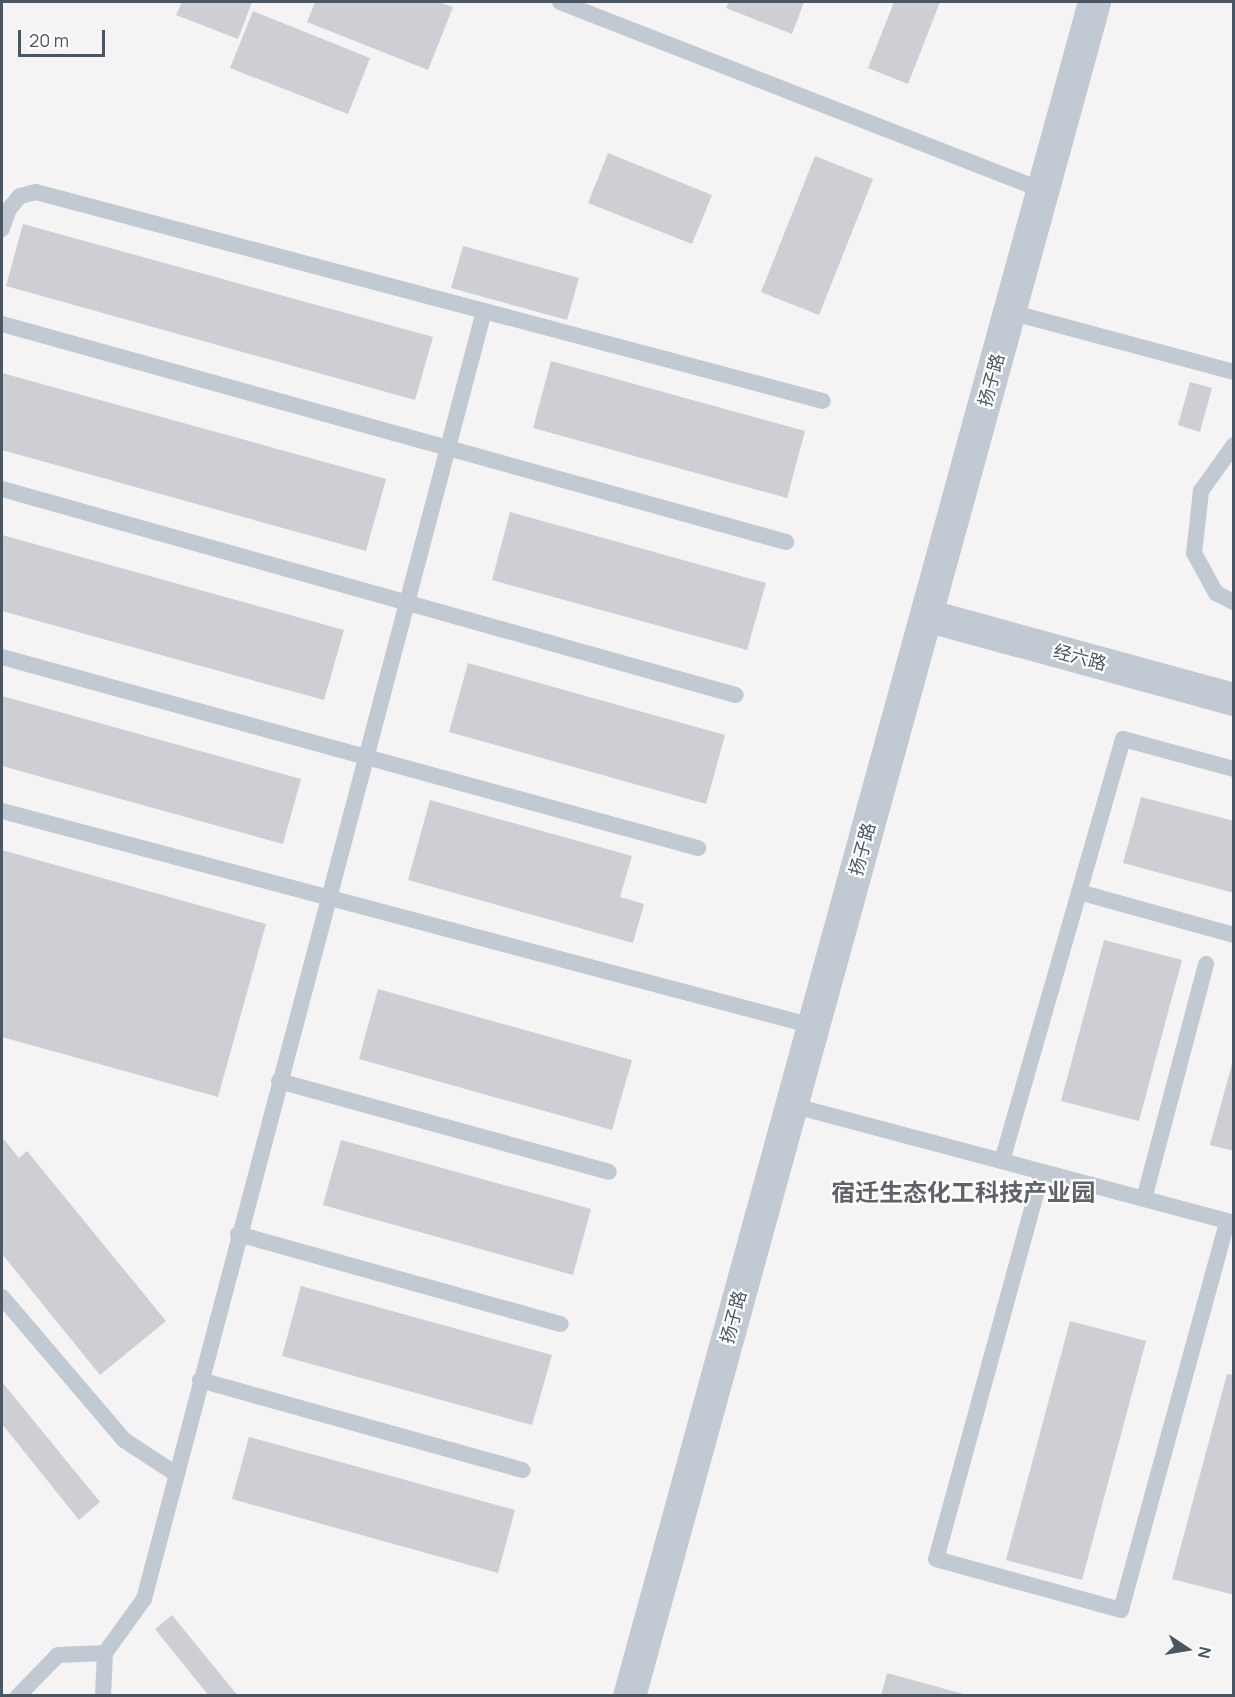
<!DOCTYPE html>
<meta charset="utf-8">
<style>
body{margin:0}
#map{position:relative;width:1235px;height:1697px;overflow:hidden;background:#f5f3f3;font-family:Manrope,"Noto Sans SC",sans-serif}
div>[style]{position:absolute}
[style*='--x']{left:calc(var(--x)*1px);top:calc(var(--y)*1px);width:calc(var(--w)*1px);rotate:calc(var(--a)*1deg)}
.building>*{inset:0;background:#cdcfd5}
.service>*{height:16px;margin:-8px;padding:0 8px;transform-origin:8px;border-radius:8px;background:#c1cad2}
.tertiary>*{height:33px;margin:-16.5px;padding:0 16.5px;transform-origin:16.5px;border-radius:16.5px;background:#c1cad2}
span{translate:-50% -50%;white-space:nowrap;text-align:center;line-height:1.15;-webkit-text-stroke:4.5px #fff;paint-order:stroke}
.street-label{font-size:18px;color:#4a5661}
.district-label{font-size:24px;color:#5f6368;font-weight:700}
.frame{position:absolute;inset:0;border:3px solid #4a5661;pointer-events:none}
.north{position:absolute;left:1157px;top:1619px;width:60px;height:60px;-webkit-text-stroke:4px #fff;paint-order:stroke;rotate:102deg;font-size:16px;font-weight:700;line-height:24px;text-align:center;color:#4a5661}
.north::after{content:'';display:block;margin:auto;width:21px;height:27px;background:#4a5661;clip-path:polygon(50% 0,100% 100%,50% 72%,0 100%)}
.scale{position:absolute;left:18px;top:30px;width:87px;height:27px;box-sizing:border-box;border:3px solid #4a5661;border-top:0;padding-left:8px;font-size:18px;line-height:21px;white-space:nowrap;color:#4a5661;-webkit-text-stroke:4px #fff;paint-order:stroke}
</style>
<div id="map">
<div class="building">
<i style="clip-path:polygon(182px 2px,252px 2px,238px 39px,176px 15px)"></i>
<i style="clip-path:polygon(315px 2px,438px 2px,453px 7px,428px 70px,307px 22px)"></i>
<i style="clip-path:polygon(729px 2px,804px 2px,792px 34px,726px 8px)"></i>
<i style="clip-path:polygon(894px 2px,940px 2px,908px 84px,868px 68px)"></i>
<i style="clip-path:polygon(253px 11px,370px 58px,348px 114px,230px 68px)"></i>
<i style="clip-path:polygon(608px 153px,712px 195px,692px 244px,588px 203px)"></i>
<i style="clip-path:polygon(815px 156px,873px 179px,819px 315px,761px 292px)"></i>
<i style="clip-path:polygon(23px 224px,433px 337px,415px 400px,6px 286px)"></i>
<i style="clip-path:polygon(463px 246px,579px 278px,567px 320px,451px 288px)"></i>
<i style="clip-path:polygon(551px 361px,805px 431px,787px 498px,533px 428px)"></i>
<i style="clip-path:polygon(2px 373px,386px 479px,366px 551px,2px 450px)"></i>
<i style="clip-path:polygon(1190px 382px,1212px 388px,1200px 432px,1178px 425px)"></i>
<i style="clip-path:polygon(510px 512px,766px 583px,747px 650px,492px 580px)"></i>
<i style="clip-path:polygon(2px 535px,344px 630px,324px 700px,2px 611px)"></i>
<i style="clip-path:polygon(468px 663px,725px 735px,706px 804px,449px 732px)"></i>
<i style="clip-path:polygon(2px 696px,301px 779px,283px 844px,2px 766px)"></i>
<i style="clip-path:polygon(1141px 797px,1234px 821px,1234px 893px,1123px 863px)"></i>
<i style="clip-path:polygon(430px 800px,632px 856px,620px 897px,644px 904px,633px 943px,408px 880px)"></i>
<i style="clip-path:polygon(2px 850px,266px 924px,218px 1097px,2px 1037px)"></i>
<i style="clip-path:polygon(1104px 940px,1182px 960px,1139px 1121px,1061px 1101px)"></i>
<i style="clip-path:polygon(378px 989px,632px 1060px,612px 1130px,359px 1059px)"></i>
<i style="clip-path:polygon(1233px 1060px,1234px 1060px,1234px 1151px,1210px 1145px)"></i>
<i style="clip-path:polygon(2px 1137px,19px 1158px,27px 1151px,166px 1321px,100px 1375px,2px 1254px)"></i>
<i style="clip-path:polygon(341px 1140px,591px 1209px,573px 1275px,323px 1205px)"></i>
<i style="clip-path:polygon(301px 1286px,552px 1355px,532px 1425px,282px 1356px)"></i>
<i style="clip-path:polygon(1070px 1321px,1146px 1341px,1082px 1580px,1006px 1560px)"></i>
<i style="clip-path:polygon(1227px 1374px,1234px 1375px,1234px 1595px,1172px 1579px)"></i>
<i style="clip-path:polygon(2px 1382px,100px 1502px,79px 1520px,2px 1424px)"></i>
<i style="clip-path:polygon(249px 1437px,515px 1510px,498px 1573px,232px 1499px)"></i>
<i style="clip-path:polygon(172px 1615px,238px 1696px,209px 1696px,155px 1629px)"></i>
<i style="clip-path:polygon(887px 1673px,967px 1695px,967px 1696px,881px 1696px)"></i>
</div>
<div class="service">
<i style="--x:560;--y:2;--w:517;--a:21.31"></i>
<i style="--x:2;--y:229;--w:21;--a:-71"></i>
<i style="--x:9;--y:209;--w:17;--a:-50"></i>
<i style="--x:20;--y:196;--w:16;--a:-14"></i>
<i style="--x:36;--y:192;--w:814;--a:14.87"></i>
<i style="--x:1010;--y:312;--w:232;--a:15"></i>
<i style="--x:2;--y:324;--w:814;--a:15.54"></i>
<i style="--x:1234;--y:445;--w:57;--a:125.7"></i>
<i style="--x:1201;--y:491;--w:62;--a:96.4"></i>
<i style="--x:1194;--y:553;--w:46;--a:61.2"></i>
<i style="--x:1216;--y:593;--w:20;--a:27"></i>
<i style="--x:2;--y:489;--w:762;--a:15.68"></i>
<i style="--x:2;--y:657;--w:722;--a:15.35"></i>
<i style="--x:2;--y:811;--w:839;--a:14.85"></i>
<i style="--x:1079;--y:892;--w:161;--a:15.5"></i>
<i style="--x:279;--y:1081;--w:342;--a:15.4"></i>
<i style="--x:791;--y:1105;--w:458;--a:14.9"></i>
<i style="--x:1002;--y:1161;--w:439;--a:-74"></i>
<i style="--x:1123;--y:739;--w:115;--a:15.1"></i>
<i style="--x:1042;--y:1172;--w:401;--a:105.3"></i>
<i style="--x:936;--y:1559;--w:192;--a:15.4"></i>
<i style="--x:1121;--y:1610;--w:402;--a:-74.7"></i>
<i style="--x:1144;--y:1199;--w:243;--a:-75.2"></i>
<i style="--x:238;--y:1234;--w:335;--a:15.6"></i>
<i style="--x:2;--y:1297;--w:188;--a:49.5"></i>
<i style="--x:124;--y:1440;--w:62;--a:33.2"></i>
<i style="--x:200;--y:1380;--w:335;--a:15.6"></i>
<i style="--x:105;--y:1653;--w:67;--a:-54.2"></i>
<i style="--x:144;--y:1599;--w:1332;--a:-75.21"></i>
<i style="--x:18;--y:1696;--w:57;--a:-45.7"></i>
<i style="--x:58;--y:1655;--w:47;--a:-2.4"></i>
<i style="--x:105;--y:1653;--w:43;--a:92.7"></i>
</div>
<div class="tertiary">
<i style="--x:926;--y:615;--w:319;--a:15.3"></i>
<i style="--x:629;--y:1696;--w:1757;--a:-74.65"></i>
</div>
<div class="street-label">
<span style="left:991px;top:380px;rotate:-75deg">扬子路</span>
<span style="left:1080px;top:657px;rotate:15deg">经六路</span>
<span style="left:862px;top:849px;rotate:-75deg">扬子路</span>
<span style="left:733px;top:1317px;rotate:-75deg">扬子路</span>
</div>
<div class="district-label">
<span style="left:963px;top:1192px">宿迁生态化工科技产业园</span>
</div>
<div class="frame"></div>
<div class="north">N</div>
<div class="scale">20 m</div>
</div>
